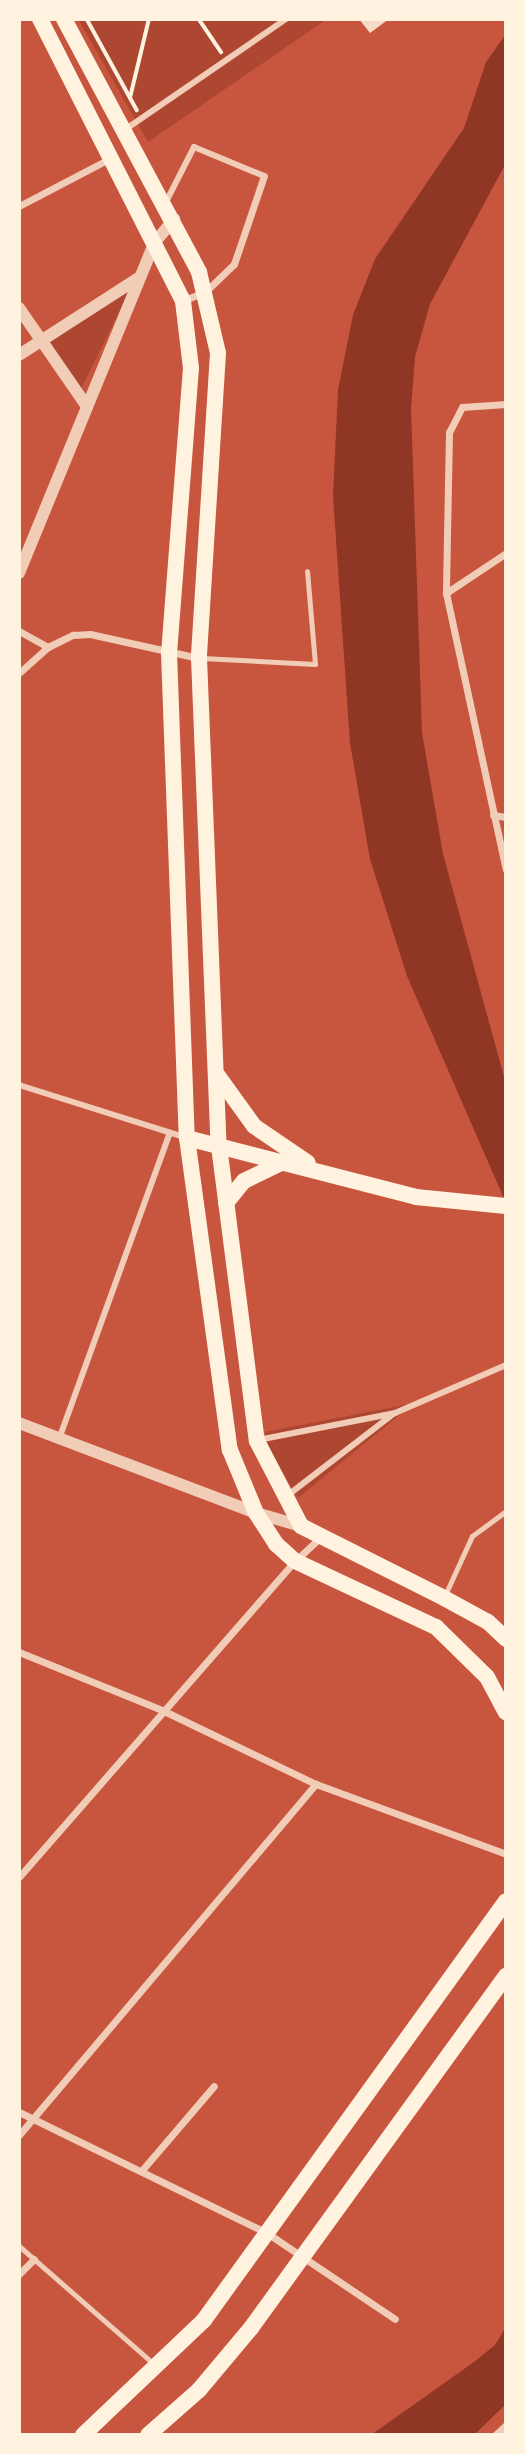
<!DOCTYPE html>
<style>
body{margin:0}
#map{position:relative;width:525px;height:2454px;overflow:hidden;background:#c8553d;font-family:"Space Grotesk",sans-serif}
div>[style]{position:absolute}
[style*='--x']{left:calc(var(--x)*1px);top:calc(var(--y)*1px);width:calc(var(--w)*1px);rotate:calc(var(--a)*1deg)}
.green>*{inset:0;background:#ae4732}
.water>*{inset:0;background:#8f3625}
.building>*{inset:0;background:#f7dbc8}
.path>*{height:3.5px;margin:-1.75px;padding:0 1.75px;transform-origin:1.75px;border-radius:1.75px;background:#fff3e0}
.service>*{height:5px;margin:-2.5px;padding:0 2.5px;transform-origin:2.5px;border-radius:2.5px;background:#f1ccb7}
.pedestrian>*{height:6px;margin:-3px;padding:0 3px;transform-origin:3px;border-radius:3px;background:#f1ccb7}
.minor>*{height:7px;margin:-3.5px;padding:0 3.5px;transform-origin:3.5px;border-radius:3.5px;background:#f1ccb7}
.tertiary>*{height:12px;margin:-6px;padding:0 6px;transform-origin:6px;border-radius:6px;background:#f1ccb7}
.primary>*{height:16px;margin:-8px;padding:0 8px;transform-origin:8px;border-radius:8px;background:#fff3e0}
span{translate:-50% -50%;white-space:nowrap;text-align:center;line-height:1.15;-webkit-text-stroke:6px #fff3e0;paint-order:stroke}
.frame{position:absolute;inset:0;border:21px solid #fff3e0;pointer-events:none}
</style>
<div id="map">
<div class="green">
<i style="clip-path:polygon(78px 19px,327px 19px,148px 142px)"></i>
<i style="clip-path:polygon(129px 292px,80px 391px,49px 341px)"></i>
<i style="clip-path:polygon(414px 1403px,298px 1498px,269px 1450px,265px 1432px)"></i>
</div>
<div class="water">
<i style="clip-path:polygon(506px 34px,506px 163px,430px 304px,415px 357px,411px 408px,422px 733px,443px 854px,506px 1084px,506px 1203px,407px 976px,370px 859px,350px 743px,333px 496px,338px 390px,353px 315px,375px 259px,464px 128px,486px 62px)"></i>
<i style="clip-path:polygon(506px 2327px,506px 2404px,474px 2435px,371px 2435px,474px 2362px,495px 2345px)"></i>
</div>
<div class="building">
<i style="clip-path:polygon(359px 19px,389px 19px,370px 33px)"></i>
</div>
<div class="path">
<i style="--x:87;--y:19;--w:104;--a:61.2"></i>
<i style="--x:199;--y:19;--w:40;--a:56"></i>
<i style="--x:130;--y:98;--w:81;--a:-76.5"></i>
</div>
<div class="service">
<i style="--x:202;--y:658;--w:113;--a:3"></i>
<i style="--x:315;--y:664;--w:93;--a:-94.9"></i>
<i style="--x:445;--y:1595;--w:65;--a:-65.4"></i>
<i style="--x:472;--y:1536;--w:42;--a:-36.3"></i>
<i style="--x:19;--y:2246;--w:179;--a:41.2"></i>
</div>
<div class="pedestrian">
<i style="--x:123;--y:131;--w:198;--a:-34.5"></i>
<i style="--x:165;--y:204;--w:64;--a:-63"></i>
<i style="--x:194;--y:147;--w:76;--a:22.5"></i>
<i style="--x:19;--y:1085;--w:176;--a:17.5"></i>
<i style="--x:59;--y:1439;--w:323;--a:-70.1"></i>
<i style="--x:258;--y:1440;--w:140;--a:-11.1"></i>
<i style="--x:395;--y:1413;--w:121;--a:-23.4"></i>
<i style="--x:288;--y:1495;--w:133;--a:-37.6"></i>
</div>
<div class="minor">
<i style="--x:19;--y:206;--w:102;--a:-27.6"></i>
<i style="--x:184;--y:300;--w:22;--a:-21"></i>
<i style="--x:205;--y:292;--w:40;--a:-44"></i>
<i style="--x:234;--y:264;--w:93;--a:-71.2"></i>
<i style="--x:506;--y:404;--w:44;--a:176.1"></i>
<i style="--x:462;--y:407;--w:28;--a:117"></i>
<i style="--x:449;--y:432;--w:161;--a:91.1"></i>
<i style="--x:446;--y:593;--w:283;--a:77.8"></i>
<i style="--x:446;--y:593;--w:72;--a:-33.7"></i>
<i style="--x:19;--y:631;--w:33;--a:29"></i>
<i style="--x:19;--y:673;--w:39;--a:-42"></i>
<i style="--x:48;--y:647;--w:28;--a:-26"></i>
<i style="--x:73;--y:635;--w:17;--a:-3"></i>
<i style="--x:90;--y:634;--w:111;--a:12.5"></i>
<i style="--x:493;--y:815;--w:13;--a:9"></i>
<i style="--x:19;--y:1652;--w:157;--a:22.1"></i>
<i style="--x:164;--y:1711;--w:169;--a:25.7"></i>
<i style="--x:316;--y:1784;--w:202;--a:20.2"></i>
<i style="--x:19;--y:1877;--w:420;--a:-48.9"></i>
<i style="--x:295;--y:1561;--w:34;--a:-43"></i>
<i style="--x:19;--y:2112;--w:276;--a:26"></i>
<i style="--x:267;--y:2233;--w:154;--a:33.9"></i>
<i style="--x:19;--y:2135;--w:460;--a:-49.8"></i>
<i style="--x:143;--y:2169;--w:109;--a:-49.5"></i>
<i style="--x:19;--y:2274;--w:21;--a:-45"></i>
<i style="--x:495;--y:2435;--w:15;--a:-42"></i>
</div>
<div class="tertiary">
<i style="--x:19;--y:308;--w:118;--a:55.4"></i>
<i style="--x:19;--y:355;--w:144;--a:-32.8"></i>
<i style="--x:19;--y:573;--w:358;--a:-67.7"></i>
<i style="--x:155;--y:242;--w:30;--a:-50"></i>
<i style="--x:19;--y:1423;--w:254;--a:20.8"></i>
<i style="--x:256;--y:1513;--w:47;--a:16.1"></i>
</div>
<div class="primary">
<i style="--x:40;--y:19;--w:316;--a:63.1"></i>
<i style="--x:183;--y:301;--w:67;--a:83.2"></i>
<i style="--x:191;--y:368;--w:286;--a:94.4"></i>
<i style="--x:169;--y:653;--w:485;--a:87.9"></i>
<i style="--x:187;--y:1138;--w:315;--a:82.2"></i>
<i style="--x:230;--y:1450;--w:68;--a:67.6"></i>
<i style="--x:256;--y:1513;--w:37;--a:57"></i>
<i style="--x:276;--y:1544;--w:25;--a:42"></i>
<i style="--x:295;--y:1561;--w:156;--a:25.1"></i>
<i style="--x:436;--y:1627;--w:71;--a:44.4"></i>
<i style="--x:487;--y:1677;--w:40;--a:62"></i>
<i style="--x:64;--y:19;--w:287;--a:61.9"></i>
<i style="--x:199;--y:272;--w:83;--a:76.8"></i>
<i style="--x:218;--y:353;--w:306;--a:93.6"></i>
<i style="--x:199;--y:658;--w:488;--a:87.7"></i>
<i style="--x:219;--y:1146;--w:297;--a:82.7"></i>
<i style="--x:257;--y:1441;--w:96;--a:62.6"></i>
<i style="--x:301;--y:1526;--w:160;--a:26.7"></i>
<i style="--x:444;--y:1598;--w:50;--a:28.6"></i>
<i style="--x:488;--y:1622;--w:25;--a:43"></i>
<i style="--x:218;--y:1076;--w:62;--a:54.2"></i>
<i style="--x:254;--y:1126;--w:65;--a:34.4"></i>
<i style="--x:187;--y:1138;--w:236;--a:14.4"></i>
<i style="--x:416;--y:1197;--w:90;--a:5.7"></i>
<i style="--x:226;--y:1203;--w:28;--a:-51"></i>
<i style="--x:244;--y:1181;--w:41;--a:-25.9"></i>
<i style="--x:83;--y:2435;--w:167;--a:-43.5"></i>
<i style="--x:204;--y:2320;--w:516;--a:-54.22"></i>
<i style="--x:148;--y:2435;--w:68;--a:-41.4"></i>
<i style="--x:199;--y:2390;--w:81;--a:-50"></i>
<i style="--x:251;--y:2328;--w:435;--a:-54.1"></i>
</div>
<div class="frame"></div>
</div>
